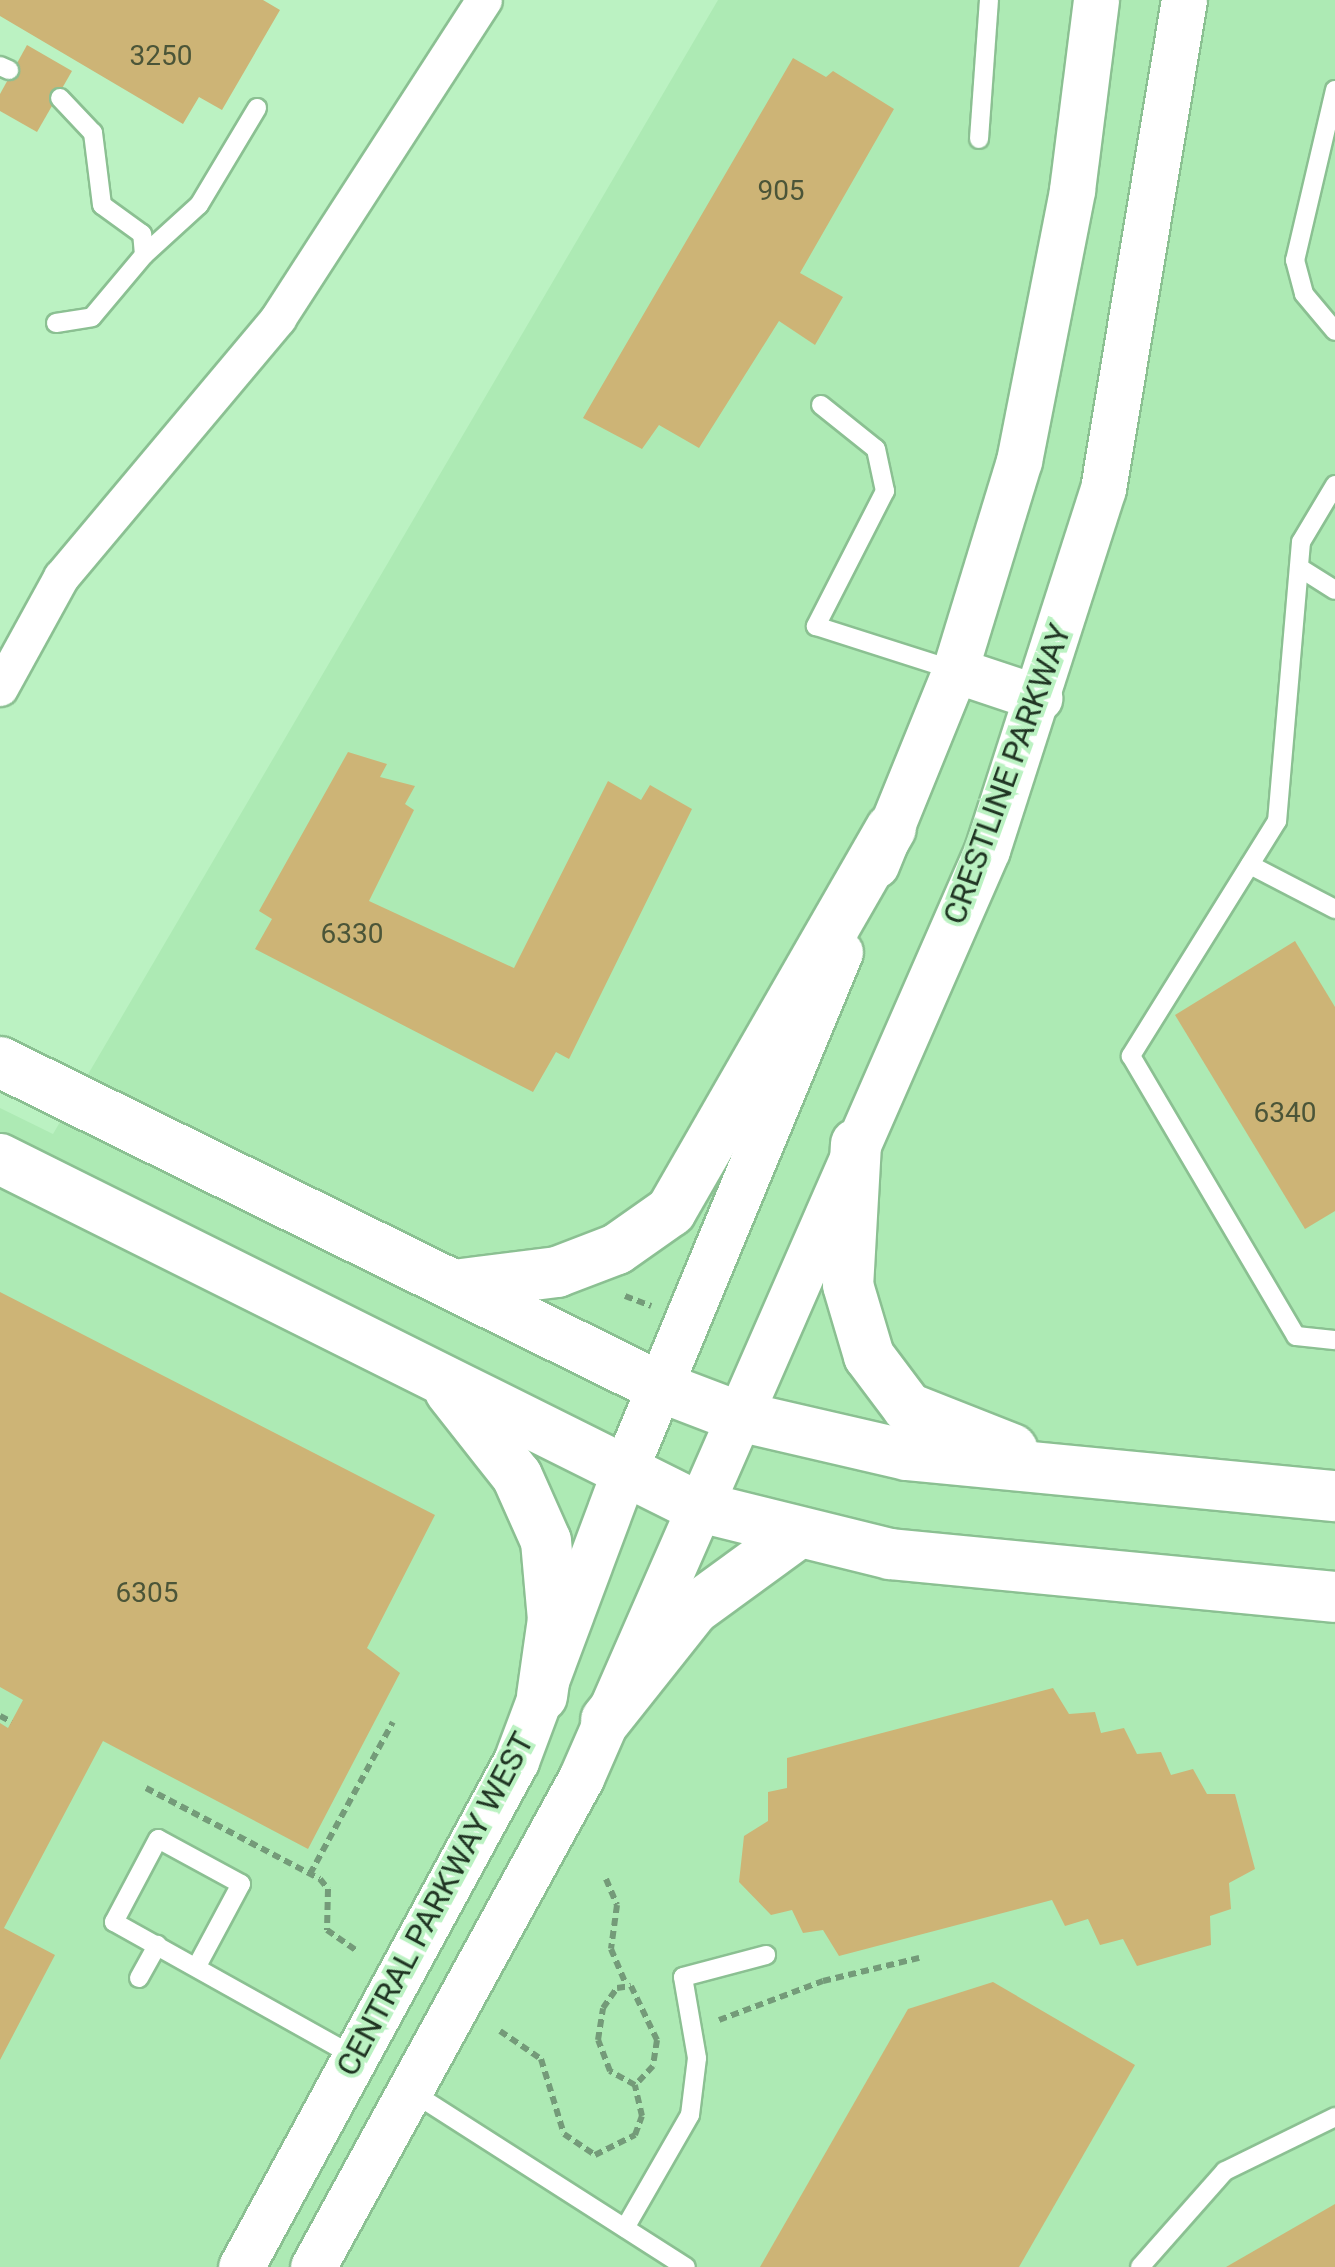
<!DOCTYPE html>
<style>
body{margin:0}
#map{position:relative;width:1335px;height:2267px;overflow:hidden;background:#bbf2c2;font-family:Roboto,sans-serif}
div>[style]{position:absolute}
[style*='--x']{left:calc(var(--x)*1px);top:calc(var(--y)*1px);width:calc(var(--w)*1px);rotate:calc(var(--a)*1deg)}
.built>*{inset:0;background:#adeab4}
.building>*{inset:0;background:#cdb476}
.path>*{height:6px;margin-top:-3px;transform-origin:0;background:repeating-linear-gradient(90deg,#749b79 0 8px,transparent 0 13px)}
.roads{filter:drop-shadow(2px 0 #8bc092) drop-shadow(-2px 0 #8bc092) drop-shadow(0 2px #8bc092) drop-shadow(0 -2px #8bc092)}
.service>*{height:18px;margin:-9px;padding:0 9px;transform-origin:9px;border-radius:9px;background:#fff}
.minor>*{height:35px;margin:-17.5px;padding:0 17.5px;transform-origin:17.5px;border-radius:17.5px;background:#fff}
.tertiary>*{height:45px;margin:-22.5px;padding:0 22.5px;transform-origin:22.5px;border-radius:22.5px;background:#fff}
.secondary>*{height:50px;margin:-25px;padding:0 25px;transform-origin:25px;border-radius:25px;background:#fff}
span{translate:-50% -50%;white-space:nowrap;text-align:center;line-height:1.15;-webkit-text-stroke:8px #bbf2c2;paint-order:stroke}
.number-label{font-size:28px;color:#4b5538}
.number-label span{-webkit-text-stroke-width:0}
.street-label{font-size:32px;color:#203523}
</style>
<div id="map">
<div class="built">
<i style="clip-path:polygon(718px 0,1335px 0,1335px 2267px,0 2267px,0 1108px,53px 1134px)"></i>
</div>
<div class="building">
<i style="clip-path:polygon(0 0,263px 0,280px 10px,222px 110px,199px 97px,183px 124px,0 16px)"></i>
<i style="clip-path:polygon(27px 45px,72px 71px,37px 132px,0 111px,0 94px)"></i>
<i style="clip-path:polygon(793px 58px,826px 77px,833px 71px,894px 109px,800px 273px,843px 297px,815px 345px,779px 321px,699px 448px,659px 425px,642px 449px,583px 418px)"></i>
<i style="clip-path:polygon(348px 752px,387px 764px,380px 777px,415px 786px,405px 804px,414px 810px,369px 901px,514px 968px,608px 781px,641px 800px,650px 785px,692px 809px,569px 1059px,556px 1052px,533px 1092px,255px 949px,272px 919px,259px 911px)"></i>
<i style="clip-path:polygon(1295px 941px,1335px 1007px,1335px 1211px,1305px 1229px,1175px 1015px)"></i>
<i style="clip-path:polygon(0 1292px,435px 1515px,367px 1648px,400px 1673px,308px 1849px,103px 1741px,4px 1928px,55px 1955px,0 2060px,0 1723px,8px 1728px,23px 1700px,0 1687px)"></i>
<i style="clip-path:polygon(1053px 1688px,1069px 1714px,1095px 1712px,1101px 1733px,1124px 1728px,1137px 1754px,1161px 1752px,1171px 1775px,1193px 1769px,1207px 1794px,1235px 1794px,1255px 1869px,1229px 1883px,1231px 1909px,1210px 1916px,1211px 1945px,1137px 1966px,1123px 1939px,1100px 1945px,1088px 1919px,1065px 1926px,1052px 1900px,839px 1956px,823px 1930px,803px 1933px,792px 1910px,771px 1915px,739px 1882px,744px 1836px,768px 1821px,768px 1792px,787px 1788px,787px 1758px)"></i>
<i style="clip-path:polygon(993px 1982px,1135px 2065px,1019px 2267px,760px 2267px,908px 2009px)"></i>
<i style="clip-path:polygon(1335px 2204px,1335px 2267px,1226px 2267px)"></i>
</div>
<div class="path">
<i style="--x:625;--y:1296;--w:28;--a:21"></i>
<i style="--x:0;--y:1716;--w:13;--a:27"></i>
<i style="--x:146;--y:1788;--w:196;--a:27.6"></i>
<i style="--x:320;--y:1879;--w:13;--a:51"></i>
<i style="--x:328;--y:1889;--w:41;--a:91.4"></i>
<i style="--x:327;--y:1930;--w:38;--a:35"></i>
<i style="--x:310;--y:1874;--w:173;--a:-61.4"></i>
<i style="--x:606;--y:1879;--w:28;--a:67"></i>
<i style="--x:617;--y:1905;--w:44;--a:97.8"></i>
<i style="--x:611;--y:1949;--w:38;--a:67"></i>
<i style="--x:631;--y:1986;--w:60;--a:64.3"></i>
<i style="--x:657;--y:2040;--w:26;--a:99"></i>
<i style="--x:653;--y:2066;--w:26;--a:133"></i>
<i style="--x:635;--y:2085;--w:29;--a:-151"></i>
<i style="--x:610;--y:2071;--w:33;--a:-111"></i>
<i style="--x:598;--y:2040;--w:32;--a:-81"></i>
<i style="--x:603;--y:2008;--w:24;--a:-55"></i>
<i style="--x:617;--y:1988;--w:14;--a:-8"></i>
<i style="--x:719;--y:2020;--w:111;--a:-20.6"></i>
<i style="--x:823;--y:1981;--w:99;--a:-13.5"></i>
<i style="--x:500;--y:2031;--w:50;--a:34.3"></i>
<i style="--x:541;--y:2059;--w:78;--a:73"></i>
<i style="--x:564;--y:2134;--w:37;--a:34"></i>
<i style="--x:595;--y:2155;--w:45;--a:-26.6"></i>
<i style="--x:635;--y:2135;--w:20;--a:-70"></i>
<i style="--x:642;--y:2116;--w:32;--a:-103"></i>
</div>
<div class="roads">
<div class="service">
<i style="--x:0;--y:66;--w:10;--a:24"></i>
<i style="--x:1335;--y:90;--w:175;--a:103.2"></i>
<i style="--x:1295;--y:260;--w:35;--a:75"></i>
<i style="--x:1304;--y:294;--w:48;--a:50"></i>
<i style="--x:979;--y:139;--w:139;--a:-85.9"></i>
<i style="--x:144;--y:255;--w:74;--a:-42.3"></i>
<i style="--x:199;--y:205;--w:113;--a:-59.1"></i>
<i style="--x:56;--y:323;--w:36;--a:-9"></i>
<i style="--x:92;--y:317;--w:81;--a:-50"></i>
<i style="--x:144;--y:255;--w:21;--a:-95"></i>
<i style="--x:142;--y:234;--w:49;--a:-144.1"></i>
<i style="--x:102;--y:205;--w:73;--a:-97.1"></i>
<i style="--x:93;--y:133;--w:48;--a:-133.3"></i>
<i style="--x:821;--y:405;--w:70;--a:38.7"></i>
<i style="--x:876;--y:449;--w:43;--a:77.9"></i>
<i style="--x:885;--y:491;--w:152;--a:117.1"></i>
<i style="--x:816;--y:626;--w:145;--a:17.7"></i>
<i style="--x:1335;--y:485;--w:66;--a:120.8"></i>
<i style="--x:1301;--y:542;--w:280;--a:94.9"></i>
<i style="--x:1277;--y:821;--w:277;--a:121.9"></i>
<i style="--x:1131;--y:1056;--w:325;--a:59.5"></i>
<i style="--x:1296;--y:1336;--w:39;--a:6"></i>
<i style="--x:1300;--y:568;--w:41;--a:32.2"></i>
<i style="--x:1250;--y:865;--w:96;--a:27.4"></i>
<i style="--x:197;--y:1966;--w:93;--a:-61.8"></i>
<i style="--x:241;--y:1884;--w:94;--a:-151.5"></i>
<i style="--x:158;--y:1839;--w:94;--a:117.9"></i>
<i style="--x:114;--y:1922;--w:277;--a:29.2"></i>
<i style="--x:139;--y:1978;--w:38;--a:-61"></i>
<i style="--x:412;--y:2092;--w:325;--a:32.6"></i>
<i style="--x:625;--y:2228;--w:130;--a:-60.1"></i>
<i style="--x:690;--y:2115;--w:57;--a:-83"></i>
<i style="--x:697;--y:2058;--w:82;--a:-99.8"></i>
<i style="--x:683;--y:1977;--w:86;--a:-14.8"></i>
<i style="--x:1140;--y:2267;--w:128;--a:-48.5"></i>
<i style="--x:1225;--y:2171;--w:123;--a:-26.1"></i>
</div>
<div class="minor">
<i style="--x:0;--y:688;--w:127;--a:-61.2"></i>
<i style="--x:61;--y:577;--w:338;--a:-50"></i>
<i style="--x:278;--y:318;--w:379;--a:-57.1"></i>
</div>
<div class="tertiary">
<i style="--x:955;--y:670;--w:89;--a:18.4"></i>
<i style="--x:876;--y:865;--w:210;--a:-67.9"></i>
<i style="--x:955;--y:670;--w:219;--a:-73"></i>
<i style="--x:1019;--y:461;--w:276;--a:-78.9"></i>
<i style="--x:1072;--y:190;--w:192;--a:-82.8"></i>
<i style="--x:241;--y:2267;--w:576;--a:-61.48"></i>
<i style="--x:516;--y:1761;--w:309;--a:-69.5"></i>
<i style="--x:624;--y:1472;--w:563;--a:-67.44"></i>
<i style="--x:313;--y:2267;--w:558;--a:-61.27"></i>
<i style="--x:581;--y:1778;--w:1013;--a:-66.37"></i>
<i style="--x:987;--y:850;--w:379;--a:-72.2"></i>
<i style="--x:1103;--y:489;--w:496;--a:-80.6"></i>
</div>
<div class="secondary">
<i style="--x:0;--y:1062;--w:733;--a:26.22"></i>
<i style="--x:658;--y:1386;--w:81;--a:20.9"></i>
<i style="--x:734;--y:1415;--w:178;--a:13"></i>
<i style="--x:907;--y:1455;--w:430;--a:5.5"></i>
<i style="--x:856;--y:1144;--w:141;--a:93.2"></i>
<i style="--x:848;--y:1285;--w:74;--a:73.5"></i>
<i style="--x:869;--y:1356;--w:65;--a:53.1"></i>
<i style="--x:908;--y:1408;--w:112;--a:21.5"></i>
<i style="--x:0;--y:1159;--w:778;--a:26.5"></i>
<i style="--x:696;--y:1506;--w:200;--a:13.9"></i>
<i style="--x:890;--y:1554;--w:447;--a:5.5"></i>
<i style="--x:454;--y:1285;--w:104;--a:-7.2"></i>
<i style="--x:557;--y:1272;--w:64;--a:-21"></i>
<i style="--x:617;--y:1249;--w:66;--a:-35.1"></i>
<i style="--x:671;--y:1211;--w:441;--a:-60.1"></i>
<i style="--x:450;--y:1391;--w:108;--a:51.8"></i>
<i style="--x:517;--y:1476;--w:71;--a:66"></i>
<i style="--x:546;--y:1541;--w:78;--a:84.9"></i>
<i style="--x:553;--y:1619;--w:78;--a:98.1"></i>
<i style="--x:606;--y:1720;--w:142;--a:-51.6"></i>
<i style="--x:694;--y:1609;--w:124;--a:-36.1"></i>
</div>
</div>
<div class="number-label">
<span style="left:161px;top:56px">3250</span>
<span style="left:781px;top:191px">905</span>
<span style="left:352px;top:934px">6330</span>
<span style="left:1285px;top:1113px">6340</span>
<span style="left:147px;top:1593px">6305</span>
</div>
<div class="street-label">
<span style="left:1007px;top:774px;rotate:-70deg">CRESTLINE PARKWAY</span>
<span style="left:435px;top:1904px;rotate:-62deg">CENTRAL PARKWAY WEST</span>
</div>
</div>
